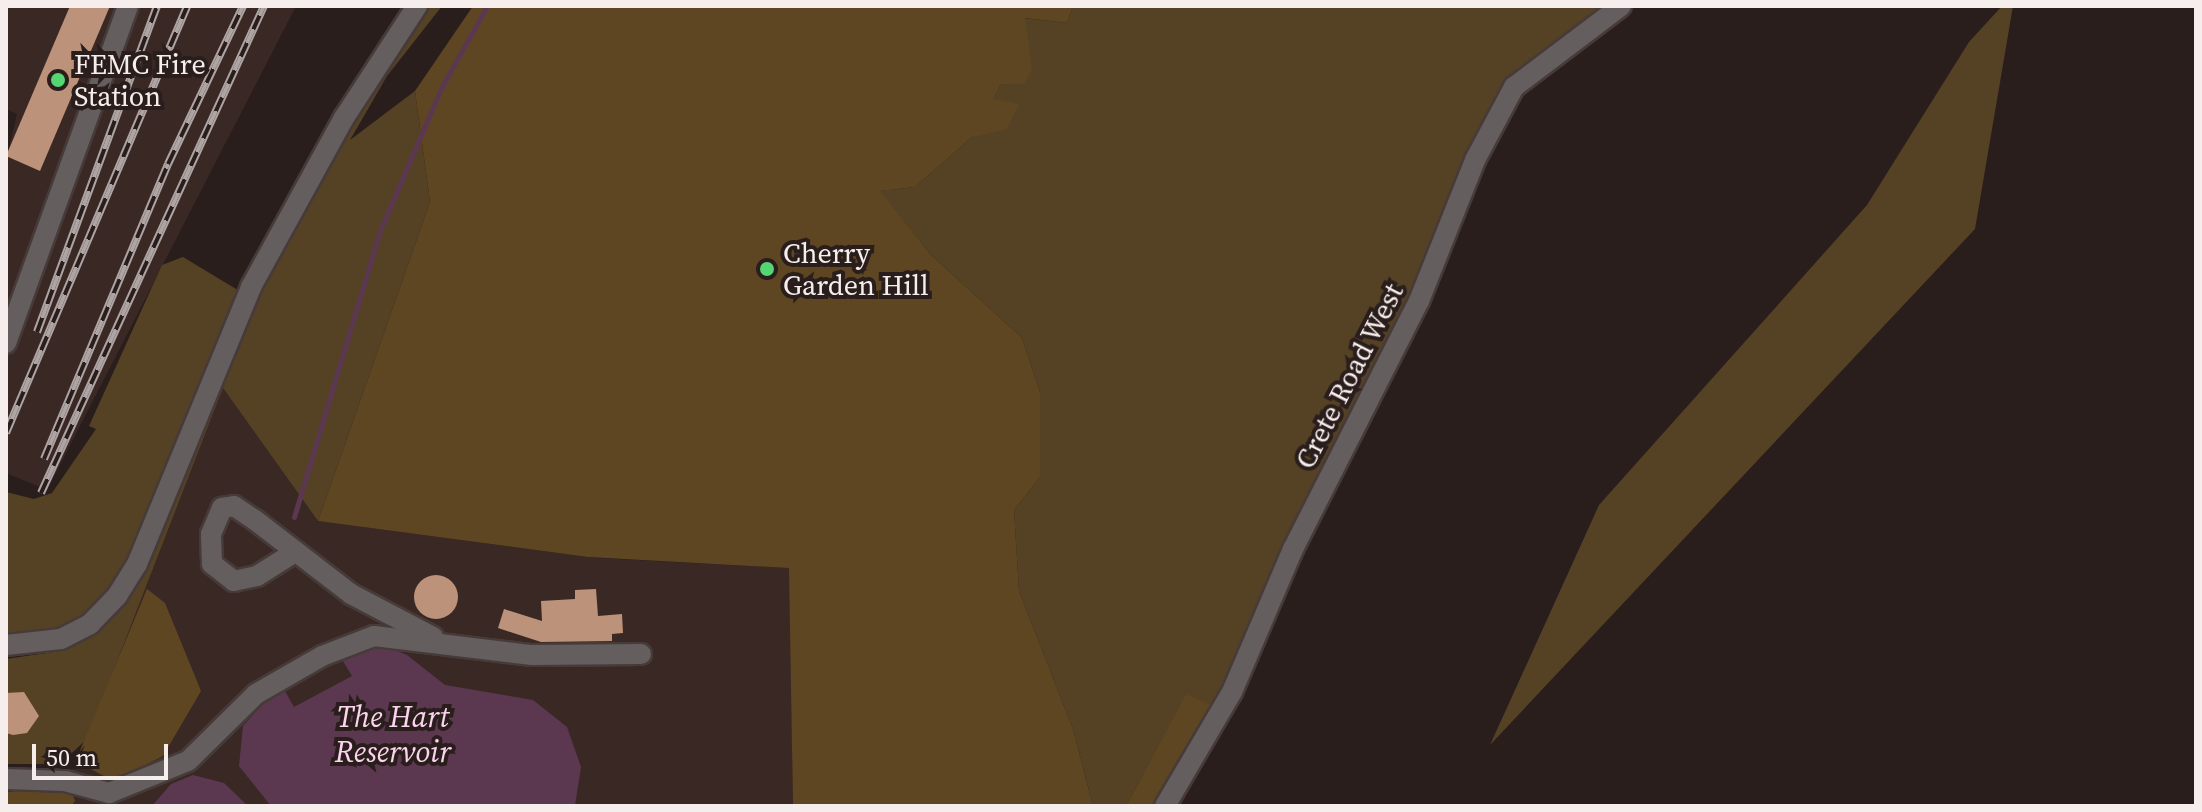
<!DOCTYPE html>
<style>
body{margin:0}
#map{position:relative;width:2202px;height:812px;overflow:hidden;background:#2a1e1c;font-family:"Source Serif 4",serif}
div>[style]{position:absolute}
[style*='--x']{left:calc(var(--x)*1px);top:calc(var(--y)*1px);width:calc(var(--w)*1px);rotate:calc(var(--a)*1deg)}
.built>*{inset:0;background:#3a2825}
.green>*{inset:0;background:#554124}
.forest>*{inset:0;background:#5f4622}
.water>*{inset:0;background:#5c3850}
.stream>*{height:5px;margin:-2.5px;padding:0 2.5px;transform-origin:2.5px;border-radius:2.5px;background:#5c3850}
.building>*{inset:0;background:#bc927a}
.round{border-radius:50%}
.roads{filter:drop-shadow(2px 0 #473b39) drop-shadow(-2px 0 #473b39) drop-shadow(0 2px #473b39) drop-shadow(0 -2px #473b39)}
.minor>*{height:20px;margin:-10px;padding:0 10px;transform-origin:10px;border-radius:10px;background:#645e5f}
.rail>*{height:8px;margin-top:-4px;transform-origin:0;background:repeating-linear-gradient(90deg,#2a1e1c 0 15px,#ada4a3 0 30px);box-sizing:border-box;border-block:2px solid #ada4a3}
.dots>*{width:22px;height:22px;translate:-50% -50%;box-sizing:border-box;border:4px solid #2a1e1c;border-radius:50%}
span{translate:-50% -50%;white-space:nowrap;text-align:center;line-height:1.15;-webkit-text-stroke:8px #2a1e1c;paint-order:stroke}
.poi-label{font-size:28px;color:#f6eeed}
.left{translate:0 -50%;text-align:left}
.street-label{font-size:28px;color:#f6eeed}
.water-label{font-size:30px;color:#fcd4ee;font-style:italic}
.frame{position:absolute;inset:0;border:8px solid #f6eeed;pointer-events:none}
.scale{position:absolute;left:32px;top:744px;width:136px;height:36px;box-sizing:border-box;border:4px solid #f6eeed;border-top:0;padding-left:10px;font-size:24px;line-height:28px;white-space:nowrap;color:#f6eeed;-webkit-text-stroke:6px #2a1e1c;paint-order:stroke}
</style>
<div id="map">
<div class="built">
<i style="clip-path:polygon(6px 6px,296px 6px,47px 490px,6px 473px,6px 160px,17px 114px,6px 109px)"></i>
<i style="clip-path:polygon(223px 388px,318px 521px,596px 558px,790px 568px,793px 806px,43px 806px,78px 762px)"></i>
</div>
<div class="green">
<i style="clip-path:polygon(427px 6px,442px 6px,387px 76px,350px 140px,415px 91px,430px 202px,318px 521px,223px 388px,87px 739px,60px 764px,6px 764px,6px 659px,66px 650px,103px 628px,128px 599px,276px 259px,339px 142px)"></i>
<i style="clip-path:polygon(1073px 6px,1613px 6px,1519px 72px,1412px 300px,1304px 502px,1214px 706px,1186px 695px,1126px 806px,1093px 806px,1073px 729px,1019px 591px,1014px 510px,1040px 477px,1040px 392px,1022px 338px,930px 254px,879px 191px,915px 187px,972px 137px,1001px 84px,1024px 18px,1067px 23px)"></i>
<i style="clip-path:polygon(2002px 6px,2013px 6px,1975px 229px,1490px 745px,1599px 505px,1867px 205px,1969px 42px)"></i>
<i style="clip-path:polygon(183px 257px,241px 292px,140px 532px,123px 570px,89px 611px,64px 627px,6px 634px,6px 492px,34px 499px,52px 493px,96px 429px,89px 426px,162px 265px)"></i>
</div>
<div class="forest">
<i style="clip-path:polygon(473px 6px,1073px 6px,1067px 23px,1025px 18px,1032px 70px,1024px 84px,1001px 84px,993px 99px,1019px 104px,1007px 129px,972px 137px,915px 187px,880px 191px,930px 254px,1022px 338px,1040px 392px,1040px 477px,1014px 510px,1019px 591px,1073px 729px,1093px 806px,793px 806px,789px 568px,588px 557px,318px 521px,430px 202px,415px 91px)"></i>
<i style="clip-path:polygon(147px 589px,165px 603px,201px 691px,163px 756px,113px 781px,78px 762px,85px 745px,79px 753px)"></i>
<i style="clip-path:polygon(1186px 694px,1214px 706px,1154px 806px,1126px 806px)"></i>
<i style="clip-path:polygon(69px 786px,75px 801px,71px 806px,6px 806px,6px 792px)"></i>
</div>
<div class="water">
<i style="clip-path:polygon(377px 643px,407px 655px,445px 685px,533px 700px,567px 727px,581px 767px,575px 806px,271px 806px,239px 766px,243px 726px,281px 684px,294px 707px,352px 676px,340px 656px)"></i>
<i style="clip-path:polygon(193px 775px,224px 783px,248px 806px,152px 806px,171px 784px)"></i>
</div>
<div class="stream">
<i style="--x:294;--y:517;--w:296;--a:-73.3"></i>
<i style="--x:379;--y:233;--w:158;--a:-66.8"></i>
<i style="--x:441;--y:88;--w:94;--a:-60.7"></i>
</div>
<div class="building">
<i style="clip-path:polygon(70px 6px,110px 6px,40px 171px,6px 156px)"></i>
<i class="round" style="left:414px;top:575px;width:44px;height:44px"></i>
<i style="clip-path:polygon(596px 589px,598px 616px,622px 614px,623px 633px,612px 634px,612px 641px,541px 642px,498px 628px,504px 609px,542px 621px,541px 601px,575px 599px,575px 590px)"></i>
<i style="clip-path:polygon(24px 692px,39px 716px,27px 733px,13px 735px,6px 733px,6px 693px)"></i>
</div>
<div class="roads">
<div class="minor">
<i style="--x:6;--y:343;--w:358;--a:-70.1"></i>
<i style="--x:295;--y:552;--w:45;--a:147.7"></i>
<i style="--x:257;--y:576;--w:24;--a:168"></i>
<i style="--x:234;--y:581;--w:28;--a:-142"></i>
<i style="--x:212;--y:564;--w:30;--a:-92"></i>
<i style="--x:211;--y:534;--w:28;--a:-67"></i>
<i style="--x:222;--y:508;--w:12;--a:-9"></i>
<i style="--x:234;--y:506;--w:25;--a:34"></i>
<i style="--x:255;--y:520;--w:121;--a:37.6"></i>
<i style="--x:351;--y:594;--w:93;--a:27.7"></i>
<i style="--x:6;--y:645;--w:55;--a:-6.2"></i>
<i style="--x:61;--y:639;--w:33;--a:-27"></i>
<i style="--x:90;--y:624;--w:39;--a:-46"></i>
<i style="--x:117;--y:596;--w:38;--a:-58"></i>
<i style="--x:137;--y:564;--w:300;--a:-67.6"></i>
<i style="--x:251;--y:287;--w:193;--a:-61.2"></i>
<i style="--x:344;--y:118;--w:134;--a:-56.9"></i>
<i style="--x:6;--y:779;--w:59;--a:1.9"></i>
<i style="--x:65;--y:781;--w:46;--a:15.3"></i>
<i style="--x:109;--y:793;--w:85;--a:-22.1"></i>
<i style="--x:188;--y:761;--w:95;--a:-44.6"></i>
<i style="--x:256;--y:694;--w:76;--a:-29.9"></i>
<i style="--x:322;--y:656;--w:56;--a:-21"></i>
<i style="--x:374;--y:636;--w:159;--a:6.9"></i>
<i style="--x:532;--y:655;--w:109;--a:-0.5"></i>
<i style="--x:1165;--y:806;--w:132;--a:-59.6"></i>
<i style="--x:1232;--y:692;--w:155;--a:-66.9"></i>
<i style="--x:1293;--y:549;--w:278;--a:-63.1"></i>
<i style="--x:1419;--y:301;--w:152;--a:-68.3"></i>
<i style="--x:1475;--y:160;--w:83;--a:-61.9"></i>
<i style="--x:1514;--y:87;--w:134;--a:-37.1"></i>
</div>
</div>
<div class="rail">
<i style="--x:37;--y:332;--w:347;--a:-69.8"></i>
<i style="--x:6;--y:433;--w:464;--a:-67"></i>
<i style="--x:44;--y:459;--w:320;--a:-67.2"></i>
<i style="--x:168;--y:164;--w:175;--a:-64.6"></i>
<i style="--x:41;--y:493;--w:536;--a:-65.4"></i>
</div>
<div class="dots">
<i style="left:58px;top:80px;background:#54d672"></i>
<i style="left:767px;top:269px;background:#54d672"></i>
</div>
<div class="poi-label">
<span class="left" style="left:74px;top:80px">FEMC Fire<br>Station</span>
<span class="left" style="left:783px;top:269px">Cherry<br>Garden Hill</span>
</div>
<div class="street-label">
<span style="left:1349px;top:376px;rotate:-63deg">Crete Road West</span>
</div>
<div class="water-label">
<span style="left:393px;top:734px">The Hart<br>Reservoir</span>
</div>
<div class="frame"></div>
<div class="scale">50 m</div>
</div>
